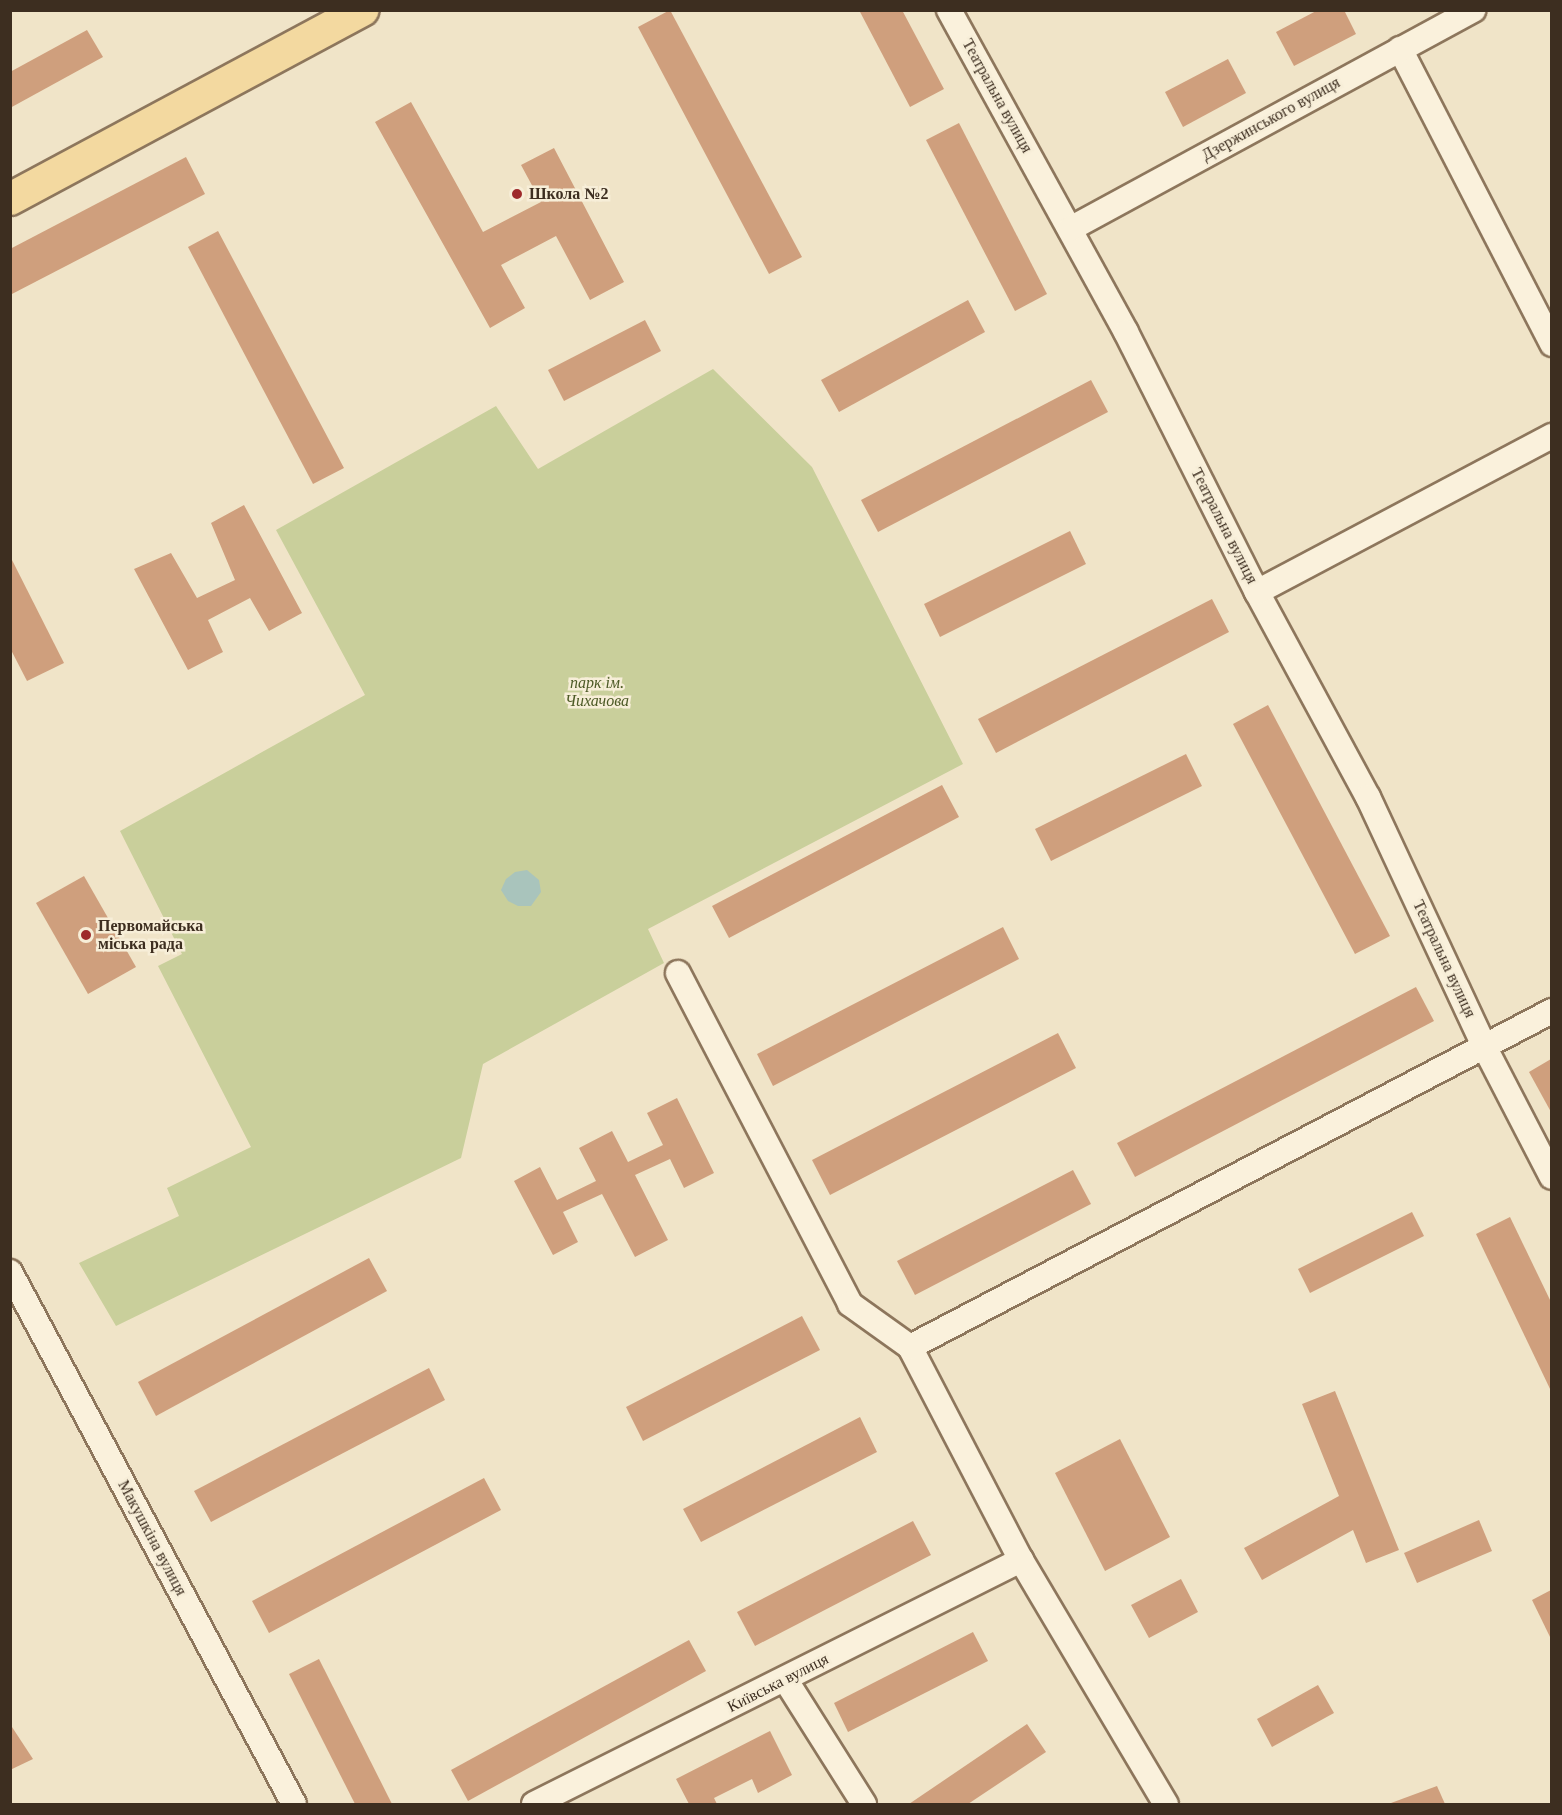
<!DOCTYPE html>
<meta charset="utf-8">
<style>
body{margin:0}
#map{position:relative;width:1562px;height:1815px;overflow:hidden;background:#f0e4c8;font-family:Georgia,serif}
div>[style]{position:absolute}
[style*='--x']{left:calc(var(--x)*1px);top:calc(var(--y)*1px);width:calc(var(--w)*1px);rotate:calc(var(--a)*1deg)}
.green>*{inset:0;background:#c9cf9b}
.water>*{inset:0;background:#a9c4bc}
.building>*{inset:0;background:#cf9f7d}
.roads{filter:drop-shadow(2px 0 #8d765c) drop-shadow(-2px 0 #8d765c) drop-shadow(0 2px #8d765c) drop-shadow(0 -2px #8d765c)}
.minor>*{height:24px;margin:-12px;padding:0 12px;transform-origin:12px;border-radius:12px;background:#faf1dc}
.major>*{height:32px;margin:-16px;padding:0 16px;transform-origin:16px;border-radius:16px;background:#f3d9a0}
.dots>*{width:16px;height:16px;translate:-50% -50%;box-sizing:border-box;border:3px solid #f7eed8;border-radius:50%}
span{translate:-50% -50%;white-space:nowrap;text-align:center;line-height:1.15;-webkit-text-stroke:5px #f7eed8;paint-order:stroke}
.street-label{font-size:16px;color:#3d2e20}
.poi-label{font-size:16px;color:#3d2e20;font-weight:700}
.left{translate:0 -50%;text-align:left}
.park-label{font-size:16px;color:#4d5a26;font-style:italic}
.frame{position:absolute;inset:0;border:12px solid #3d2e20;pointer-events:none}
</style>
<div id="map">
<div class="green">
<i style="clip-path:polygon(713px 369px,812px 467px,963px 764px,648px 929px,664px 963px,483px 1064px,461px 1158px,116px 1326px,79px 1263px,179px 1216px,167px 1188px,251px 1147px,158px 966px,182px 954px,120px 831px,365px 695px,276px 530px,496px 406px,538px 469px)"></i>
</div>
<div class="water">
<i style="clip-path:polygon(527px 870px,539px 880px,541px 892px,531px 906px,518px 906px,508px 901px,501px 890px,506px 879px,515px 872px)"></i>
</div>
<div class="building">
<i style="clip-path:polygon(670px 10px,802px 257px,769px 274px,638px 27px)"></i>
<i style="clip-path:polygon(859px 10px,902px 10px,944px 89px,910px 107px)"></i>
<i style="clip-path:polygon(1318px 10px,1344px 10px,1356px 34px,1294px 66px,1276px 32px)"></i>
<i style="clip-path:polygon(87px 30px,103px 57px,10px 108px,10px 72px)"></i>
<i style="clip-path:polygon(1228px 59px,1246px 93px,1183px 127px,1165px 92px)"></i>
<i style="clip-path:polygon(411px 102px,483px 232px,541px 202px,521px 165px,554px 148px,624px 282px,590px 300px,556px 236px,501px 265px,525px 308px,490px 328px,375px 122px)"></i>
<i style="clip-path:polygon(959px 123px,1047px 294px,1015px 311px,926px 140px)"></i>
<i style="clip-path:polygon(186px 157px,205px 194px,10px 295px,10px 249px)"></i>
<i style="clip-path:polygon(218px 231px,344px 468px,313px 484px,188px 247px)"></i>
<i style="clip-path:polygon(968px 300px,985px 332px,839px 412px,821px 380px)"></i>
<i style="clip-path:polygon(645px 320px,661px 351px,564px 401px,548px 370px)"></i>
<i style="clip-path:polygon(1091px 380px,1108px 412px,878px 532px,861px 500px)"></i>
<i style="clip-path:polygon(244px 505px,302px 613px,269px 631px,250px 598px,208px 620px,223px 652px,188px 670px,134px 569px,171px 553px,197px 598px,235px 580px,211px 523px)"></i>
<i style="clip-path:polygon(1070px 531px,1086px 564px,940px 637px,924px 604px)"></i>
<i style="clip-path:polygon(10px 556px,64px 663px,27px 681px,10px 648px)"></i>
<i style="clip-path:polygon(1212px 599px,1229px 632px,996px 753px,978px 719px)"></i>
<i style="clip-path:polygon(1268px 705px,1390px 936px,1355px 954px,1233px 724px)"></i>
<i style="clip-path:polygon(1186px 754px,1202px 786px,1051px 861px,1035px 829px)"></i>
<i style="clip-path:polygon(942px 785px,959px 817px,729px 938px,712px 906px)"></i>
<i style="clip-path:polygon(84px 876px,136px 967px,88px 994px,36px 903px)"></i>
<i style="clip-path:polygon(1003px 927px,1019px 959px,773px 1086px,757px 1054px)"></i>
<i style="clip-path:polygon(1416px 987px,1434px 1021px,1135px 1177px,1117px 1143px)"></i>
<i style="clip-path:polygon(1058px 1033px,1076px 1068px,830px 1195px,812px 1160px)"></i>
<i style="clip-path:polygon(1551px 1059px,1551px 1112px,1529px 1072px)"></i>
<i style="clip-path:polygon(677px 1098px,714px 1173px,684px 1188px,670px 1159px,635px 1175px,668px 1240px,635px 1257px,602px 1194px,563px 1212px,578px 1242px,553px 1255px,514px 1181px,540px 1167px,557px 1200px,596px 1181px,579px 1148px,612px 1131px,628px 1162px,663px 1145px,647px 1113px)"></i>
<i style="clip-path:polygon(1073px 1170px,1091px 1204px,915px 1295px,897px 1261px)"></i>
<i style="clip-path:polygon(1412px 1212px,1424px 1236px,1310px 1293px,1298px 1269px)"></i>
<i style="clip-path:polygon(1510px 1217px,1551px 1302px,1551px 1391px,1476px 1234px)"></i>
<i style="clip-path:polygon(369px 1258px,387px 1291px,156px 1416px,138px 1382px)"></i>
<i style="clip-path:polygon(802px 1316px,820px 1350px,643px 1441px,626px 1407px)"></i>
<i style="clip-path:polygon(429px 1368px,445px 1400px,211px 1522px,194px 1491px)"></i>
<i style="clip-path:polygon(1335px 1391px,1399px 1550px,1366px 1563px,1353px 1530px,1262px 1580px,1244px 1548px,1339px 1496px,1302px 1404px)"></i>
<i style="clip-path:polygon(860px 1417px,877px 1452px,701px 1542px,683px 1509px)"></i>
<i style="clip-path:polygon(1120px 1439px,1170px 1537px,1105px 1571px,1055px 1473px)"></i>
<i style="clip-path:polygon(484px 1478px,501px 1510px,269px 1633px,252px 1601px)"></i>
<i style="clip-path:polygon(1479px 1520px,1492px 1551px,1417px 1583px,1404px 1553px)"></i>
<i style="clip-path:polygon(913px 1521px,931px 1555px,755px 1646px,737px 1612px)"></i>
<i style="clip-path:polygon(1181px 1579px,1198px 1612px,1149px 1638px,1131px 1605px)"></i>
<i style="clip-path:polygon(1551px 1590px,1551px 1639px,1532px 1600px)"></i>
<i style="clip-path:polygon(973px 1632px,988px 1661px,848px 1732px,834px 1703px)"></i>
<i style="clip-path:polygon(689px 1640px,706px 1671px,468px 1801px,451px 1770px)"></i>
<i style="clip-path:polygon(319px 1659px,392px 1804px,355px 1804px,289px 1674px)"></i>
<i style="clip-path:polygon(1318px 1685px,1334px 1713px,1272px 1747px,1257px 1719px)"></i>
<i style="clip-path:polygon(10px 1724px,33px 1759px,10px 1770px)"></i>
<i style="clip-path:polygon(1027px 1724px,1046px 1752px,968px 1804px,909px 1804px)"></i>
<i style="clip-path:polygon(770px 1731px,792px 1775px,758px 1793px,752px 1779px,714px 1798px,717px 1804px,689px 1804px,676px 1779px)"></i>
<i style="clip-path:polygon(1437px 1786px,1445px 1804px,1392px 1804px,1391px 1803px)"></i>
</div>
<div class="roads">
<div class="minor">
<i style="--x:949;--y:10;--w:367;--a:61.2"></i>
<i style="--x:1126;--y:332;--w:291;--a:63.3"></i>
<i style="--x:1257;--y:592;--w:233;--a:61.6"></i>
<i style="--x:1368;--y:797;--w:277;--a:65"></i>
<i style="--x:1485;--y:1048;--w:145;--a:62.6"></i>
<i style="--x:1400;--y:49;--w:332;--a:62.7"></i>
<i style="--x:1070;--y:229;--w:459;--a:-28.5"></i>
<i style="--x:1257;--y:592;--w:334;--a:-27.9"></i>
<i style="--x:678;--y:973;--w:373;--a:62.5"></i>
<i style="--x:850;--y:1304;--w:74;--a:35.6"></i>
<i style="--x:910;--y:1347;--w:240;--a:62.5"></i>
<i style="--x:1021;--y:1560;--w:284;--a:59.3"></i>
<i style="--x:10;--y:1272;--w:603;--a:61.91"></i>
<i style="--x:910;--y:1347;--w:725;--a:-27.63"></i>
<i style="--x:785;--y:1679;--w:148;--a:57.7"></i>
<i style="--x:534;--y:1804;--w:545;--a:-26.61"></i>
</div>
<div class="major">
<i style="--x:10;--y:199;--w:400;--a:-28.2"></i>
</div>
</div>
<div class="dots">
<i style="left:517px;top:194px;background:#9e2a2b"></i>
<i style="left:86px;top:935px;background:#9e2a2b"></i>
</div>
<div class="street-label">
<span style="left:997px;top:96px;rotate:61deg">Театральна вулиця</span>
<span style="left:1271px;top:119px;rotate:-29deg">Дзержинського вулиця</span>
<span style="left:1224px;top:526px;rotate:63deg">Театральна вулиця</span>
<span style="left:1444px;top:959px;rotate:65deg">Театральна вулиця</span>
<span style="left:152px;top:1538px;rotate:62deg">Макушкіна вулиця</span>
<span style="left:778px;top:1683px;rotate:-27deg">Київська вулиця</span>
</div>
<div class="poi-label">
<span class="left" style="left:529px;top:194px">Школа №2</span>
<span class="left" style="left:98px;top:935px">Первомайська<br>міська рада</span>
</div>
<div class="park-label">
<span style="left:597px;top:692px">парк ім.<br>Чихачова</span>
</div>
<div class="frame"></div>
</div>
